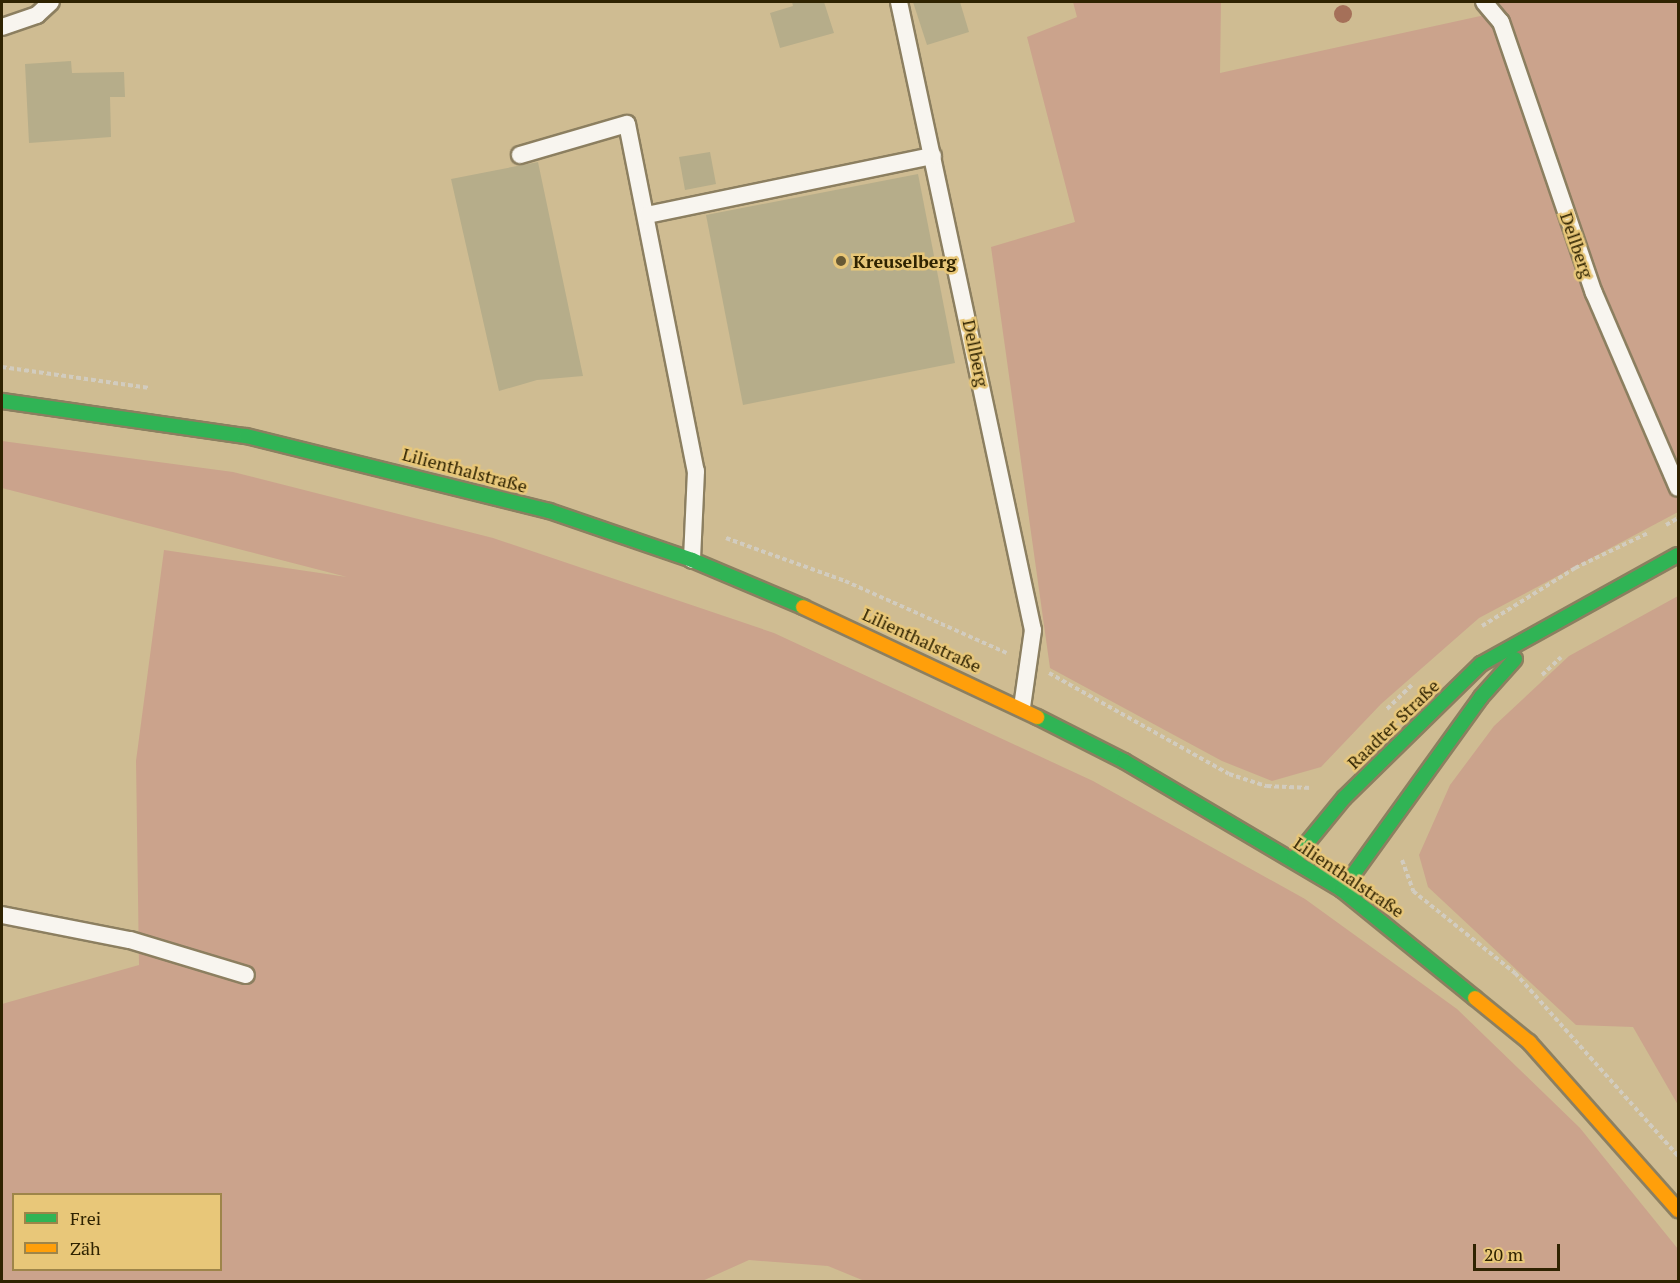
<!DOCTYPE html>
<meta charset="utf-8">
<style>
body{margin:0}
#map{position:relative;width:1680px;height:1283px;overflow:hidden;background:#cfbc92;font-family:"PT Serif",serif}
div>[style]{position:absolute}
[style*='--x']{left:calc(var(--x)*1px);top:calc(var(--y)*1px);width:calc(var(--w)*1px);rotate:calc(var(--a)*1deg)}
.green>*{inset:0;background:#cba38c}
.building>*{inset:0;background:#b6ad8a}
.path>*{height:4px;margin-top:-2px;transform-origin:0;background:repeating-linear-gradient(90deg,#d2ccbf 0 4.5px,transparent 0 7.5px)}
.roads{filter:drop-shadow(2px 0 #8c7f60) drop-shadow(-2px 0 #8c7f60) drop-shadow(0 2px #8c7f60) drop-shadow(0 -2px #8c7f60)}
.lane>*{height:16px;margin:-8px;padding:0 8px;transform-origin:8px;border-radius:8px;background:#f8f5ef}
.fast>*{height:14px;margin:-7px;padding:0 7px;transform-origin:7px;border-radius:7px;background:#30b455}
.slow>*{height:14px;margin:-7px;padding:0 7px;transform-origin:7px;border-radius:7px;background:#ff9f0a}
.trees>*{width:18px;height:18px;margin:-9px;border-radius:50%;background:#a57059}
.dots>*{width:16px;height:16px;translate:-50% -50%;box-sizing:border-box;border:3px solid #e8c779;border-radius:50%}
span{translate:-50% -50%;white-space:nowrap;text-align:center;line-height:1.15;-webkit-text-stroke:5px #e8c779;paint-order:stroke}
.street-label{font-size:18px;color:#2f2301}
.poi-label{font-size:18px;color:#2f2301;font-weight:700}
.left{translate:0 -50%;text-align:left}
.frame{position:absolute;inset:0;border:3px solid #2f2301;pointer-events:none}
.legend{position:absolute;left:12px;top:1193px;width:210px;height:78px;box-sizing:border-box;background:#e8c779;border:2px solid #9e8549;margin:0;padding:8px 10px;list-style:none;font-size:18px;color:#2f2301}
.legend li{display:flex;align-items:center;gap:12px;height:30px}
.legend b{width:30px;border:2px solid #9e8549}
.scale{position:absolute;left:1473px;top:1244px;width:87px;height:27px;box-sizing:border-box;border:3px solid #2f2301;border-top:0;padding-left:8px;font-size:18px;line-height:21px;white-space:nowrap;color:#2f2301;-webkit-text-stroke:4px #e8c779;paint-order:stroke}
</style>
<div id="map">
<div class="green">
<i style="clip-path:polygon(1073px 2px,1221px 2px,1220px 73px,1485px 15px,1481px 2px,1678px 2px,1678px 512px,1479px 618px,1381px 704px,1321px 767px,1272px 781px,1222px 761px,1050px 668px,991px 247px,1075px 222px,1027px 37px,1077px 17px)"></i>
<i style="clip-path:polygon(evenodd,2px 441px,233px 472px,493px 538px,774px 633px,1093px 781px,1305px 899px,1457px 1009px,1580px 1128px,1678px 1249px,1678px 1282px,867px 1282px,828px 1266px,749px 1260px,700px 1282px,2px 1282px,2px 1004px,139px 965px,136px 761px,164px 550px,347px 577px,2px 488px,2px 441px,14px 1194px,220px 1194px,220px 1270px,14px 1270px,14px 1194px)"></i>
<i style="clip-path:polygon(1678px 596px,1678px 1105px,1633px 1027px,1576px 1025px,1428px 887px,1419px 855px,1450px 785px,1494px 726px,1569px 656px)"></i>
</div>
<div class="building">
<i style="clip-path:polygon(792px 2px,824px 2px,834px 33px,780px 48px,770px 13px,793px 6px)"></i>
<i style="clip-path:polygon(913px 2px,960px 2px,969px 32px,927px 45px)"></i>
<i style="clip-path:polygon(71px 61px,72px 73px,124px 72px,125px 97px,110px 97px,111px 137px,29px 143px,25px 64px)"></i>
<i style="clip-path:polygon(710px 152px,716px 184px,685px 190px,679px 157px)"></i>
<i style="clip-path:polygon(538px 162px,583px 376px,537px 380px,499px 391px,451px 179px)"></i>
<i style="clip-path:polygon(918px 174px,955px 363px,743px 405px,706px 215px)"></i>
</div>
<div class="path">
<i style="--x:2;--y:367;--w:149;--a:8.1"></i>
<i style="--x:1666;--y:525;--w:14;--a:-30"></i>
<i style="--x:726;--y:538;--w:127;--a:19.9"></i>
<i style="--x:845;--y:581;--w:177;--a:24"></i>
<i style="--x:1482;--y:626;--w:110;--a:-31.9"></i>
<i style="--x:1575;--y:568;--w:81;--a:-25.6"></i>
<i style="--x:1049;--y:673;--w:206;--a:29.3"></i>
<i style="--x:1229;--y:774;--w:40;--a:18"></i>
<i style="--x:1267;--y:786;--w:45;--a:2.5"></i>
<i style="--x:1542;--y:675;--w:26;--a:-43"></i>
<i style="--x:1387;--y:709;--w:37;--a:-44"></i>
<i style="--x:1402;--y:860;--w:33;--a:70"></i>
<i style="--x:1413;--y:891;--w:131;--a:38.8"></i>
<i style="--x:1515;--y:973;--w:245;--a:48.3"></i>
</div>
<div class="roads">
<div class="lane">
<i style="--x:899;--y:2;--w:642;--a:77.96"></i>
<i style="--x:1033;--y:630;--w:78;--a:98.1"></i>
<i style="--x:1484;--y:2;--w:26;--a:50"></i>
<i style="--x:1501;--y:22;--w:287;--a:71.1"></i>
<i style="--x:1594;--y:293;--w:212;--a:66.7"></i>
<i style="--x:2;--y:27;--w:37;--a:-19"></i>
<i style="--x:37;--y:15;--w:19;--a:-43"></i>
<i style="--x:520;--y:155;--w:111;--a:-16.2"></i>
<i style="--x:627;--y:124;--w:354;--a:78.8"></i>
<i style="--x:696;--y:471;--w:89;--a:92.6"></i>
<i style="--x:647;--y:215;--w:292;--a:-11.7"></i>
<i style="--x:2;--y:915;--w:130;--a:11.1"></i>
<i style="--x:130;--y:940;--w:121;--a:16.8"></i>
</div>
<div class="fast">
<i style="--x:2;--y:401;--w:246;--a:8.2"></i>
<i style="--x:246;--y:436;--w:312;--a:13.9"></i>
<i style="--x:549;--y:511;--w:151;--a:18.9"></i>
<i style="--x:692;--y:560;--w:121;--a:22.9"></i>
<i style="--x:1037;--y:717;--w:97;--a:26.8"></i>
<i style="--x:1124;--y:761;--w:253;--a:30.6"></i>
<i style="--x:1342;--y:890;--w:171;--a:39.1"></i>
<i style="--x:1294;--y:859;--w:79;--a:-50.7"></i>
<i style="--x:1344;--y:798;--w:192;--a:-44.4"></i>
<i style="--x:1481;--y:664;--w:225;--a:-29"></i>
<i style="--x:1342;--y:890;--w:238;--a:-54.2"></i>
<i style="--x:1481;--y:697;--w:51;--a:-48.2"></i>
</div>
<div class="slow">
<i style="--x:803;--y:607;--w:259;--a:25.2"></i>
<i style="--x:1475;--y:998;--w:70;--a:39.2"></i>
<i style="--x:1529;--y:1042;--w:225;--a:48.4"></i>
</div>
</div>
<div class="trees">
<i style="left:1343px;top:14px"></i>
</div>
<div class="dots">
<i style="left:841px;top:261px;background:#675934"></i>
</div>
<div class="street-label">
<span style="left:1577px;top:245px;rotate:71deg">Dellberg</span>
<span style="left:976px;top:353px;rotate:78deg">Dellberg</span>
<span style="left:465px;top:470px;rotate:15deg">Lilienthalstraße</span>
<span style="left:922px;top:640px;rotate:25deg">Lilienthalstraße</span>
<span style="left:1393px;top:724px;rotate:-44deg">Raadter Straße</span>
<span style="left:1349px;top:877px;rotate:34deg">Lilienthalstraße</span>
</div>
<div class="poi-label">
<span class="left" style="left:853px;top:261px">Kreuselberg</span>
</div>
<div class="frame"></div>
<ul class="legend">
<li><b style="height:8px;background:#30b455"></b>Frei</li>
<li><b style="height:8px;background:#ff9f0a"></b>Zäh</li>
</ul>
<div class="scale">20 m</div>
</div>
